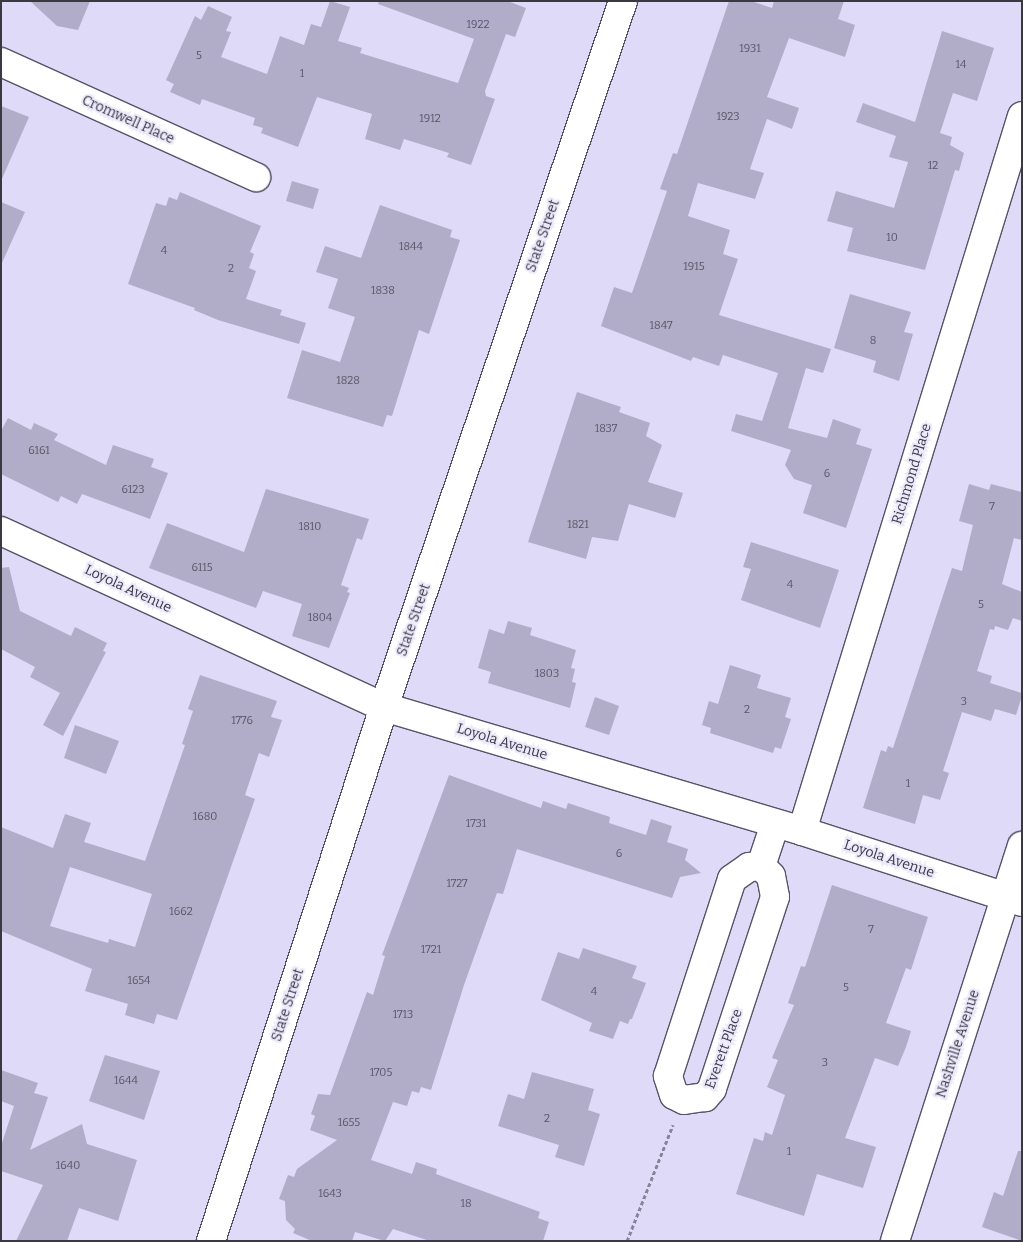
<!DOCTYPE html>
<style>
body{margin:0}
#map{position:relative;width:1023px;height:1242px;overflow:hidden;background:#dedaf7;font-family:Bitter,serif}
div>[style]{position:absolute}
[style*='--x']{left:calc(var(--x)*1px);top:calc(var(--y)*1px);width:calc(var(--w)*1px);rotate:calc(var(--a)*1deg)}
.building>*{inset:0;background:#b1adc9}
.path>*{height:3px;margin-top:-1.5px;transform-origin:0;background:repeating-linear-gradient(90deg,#878497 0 4px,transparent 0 6.5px)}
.roads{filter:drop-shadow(1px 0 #57526b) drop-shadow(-1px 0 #57526b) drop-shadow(0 1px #57526b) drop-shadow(0 -1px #57526b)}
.minor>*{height:28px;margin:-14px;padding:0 14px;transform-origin:14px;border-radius:14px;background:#fff}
span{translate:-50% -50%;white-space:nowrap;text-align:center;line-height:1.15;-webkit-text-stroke:4px #ebe9fb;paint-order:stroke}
.number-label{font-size:11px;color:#585564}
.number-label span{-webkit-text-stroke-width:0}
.street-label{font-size:14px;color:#3a3843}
.frame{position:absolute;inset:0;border:2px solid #3a3843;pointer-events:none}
</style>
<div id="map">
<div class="building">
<i style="clip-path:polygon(30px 1px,90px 1px,78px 30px,57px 26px)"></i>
<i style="clip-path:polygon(330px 1px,350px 7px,338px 41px,362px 48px,360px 53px,458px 83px,474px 39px,378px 4px,379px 1px,507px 1px,526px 8px,515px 37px,506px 34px,485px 91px,486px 96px,495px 99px,471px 165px,447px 157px,449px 153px,404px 139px,400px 150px,365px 139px,372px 114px,317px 97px,298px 147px,261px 133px,263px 128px,253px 125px,255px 118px,202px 99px,200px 105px,170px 92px,174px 84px,166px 80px,195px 16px,201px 20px,208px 6px,232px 17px,226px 31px,231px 32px,221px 57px,267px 74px,280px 36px,304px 45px,311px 24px,321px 27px)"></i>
<i style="clip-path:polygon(729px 1px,751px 1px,772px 8px,774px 1px,844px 1px,838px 19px,855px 25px,845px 57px,789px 38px,767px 97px,799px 108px,792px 129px,767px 119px,750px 169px,764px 173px,755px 199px,698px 183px,688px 216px,730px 230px,723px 254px,738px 259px,719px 315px,831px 349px,823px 373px,806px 368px,788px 428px,827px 438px,833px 419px,861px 429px,856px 444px,872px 449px,846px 528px,803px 513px,812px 485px,794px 479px,785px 465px,791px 450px,731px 431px,736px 414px,762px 421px,778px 373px,723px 355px,719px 366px,693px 357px,691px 361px,601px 326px,614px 287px,632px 293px,667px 191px,660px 189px,673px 153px,677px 154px)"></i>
<i style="clip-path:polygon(942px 31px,994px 48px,977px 101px,953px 93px,940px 133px,952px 137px,950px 145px,964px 153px,959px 171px,955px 170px,925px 270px,847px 251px,853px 228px,827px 221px,836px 191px,894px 208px,908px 162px,889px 157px,896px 136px,856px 122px,863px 103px,915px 122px)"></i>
<i style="clip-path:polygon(1px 106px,29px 117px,1px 181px)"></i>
<i style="clip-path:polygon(292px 181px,319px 189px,313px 209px,286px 201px)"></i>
<i style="clip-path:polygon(180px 192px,261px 226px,250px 252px,254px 254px,249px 268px,256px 271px,246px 299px,282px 310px,280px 315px,306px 323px,299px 344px,218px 320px,194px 310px,195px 308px,128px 284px,156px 203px,166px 206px,169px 197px,177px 200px)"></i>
<i style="clip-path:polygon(1px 202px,25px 212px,1px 265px)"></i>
<i style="clip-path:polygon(380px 205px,452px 230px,450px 237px,460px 240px,429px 334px,419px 330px,392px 416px,387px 415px,383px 427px,287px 398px,302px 350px,340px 362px,355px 317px,328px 308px,338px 279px,316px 272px,325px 246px,361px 258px)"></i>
<i style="clip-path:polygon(850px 294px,911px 312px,904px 332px,913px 334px,899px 381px,873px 372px,876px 361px,834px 348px)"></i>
<i style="clip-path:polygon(577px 392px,621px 407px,619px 412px,650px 423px,646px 436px,662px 445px,648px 482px,683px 493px,675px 518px,629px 504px,618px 541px,592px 537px,586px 559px,528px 542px)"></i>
<i style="clip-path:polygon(8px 418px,31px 430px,34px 423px,58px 434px,54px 440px,106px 465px,113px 445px,154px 459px,151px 467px,168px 473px,150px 519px,82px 494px,77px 504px,61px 496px,58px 502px,1px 474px,1px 431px)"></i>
<i style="clip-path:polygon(969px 484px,989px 490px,991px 484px,1022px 492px,1022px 540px,1014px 538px,1002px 584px,1022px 592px,1022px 621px,1013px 618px,1008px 630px,995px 626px,994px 630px,990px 629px,977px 671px,992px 676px,990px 683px,1022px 693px,1022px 696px,1016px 715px,995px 709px,991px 721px,962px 712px,943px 771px,949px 773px,940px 800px,923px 795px,915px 824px,863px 808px,881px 750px,886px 752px,888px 746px,893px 748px,952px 568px,962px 571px,973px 525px,959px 521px)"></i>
<i style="clip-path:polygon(266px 489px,369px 519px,362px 540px,357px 538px,341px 585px,349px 588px,347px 592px,350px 593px,329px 648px,292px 636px,302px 604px,263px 591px,256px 608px,149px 568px,167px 523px,244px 552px)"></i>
<i style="clip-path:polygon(751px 542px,839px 570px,820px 628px,741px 600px,751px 569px,743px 567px)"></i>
<i style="clip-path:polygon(9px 567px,20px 611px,71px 636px,75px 627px,107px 643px,103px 651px,106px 652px,63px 736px,43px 725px,60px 693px,30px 677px,35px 667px,1px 649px,1px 568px)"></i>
<i style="clip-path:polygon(508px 621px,532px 628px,530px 635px,576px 650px,571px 668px,575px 669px,572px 682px,576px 683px,570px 708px,488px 683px,491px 672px,478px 668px,489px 629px,504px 634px)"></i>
<i style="clip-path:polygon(730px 665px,761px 675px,757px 688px,791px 698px,785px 717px,791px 719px,781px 749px,775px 747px,773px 753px,710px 733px,711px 728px,702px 725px,709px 701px,718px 704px)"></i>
<i style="clip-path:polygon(evenodd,200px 675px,277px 701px,271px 717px,282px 720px,269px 757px,259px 753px,245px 795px,255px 799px,177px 1020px,157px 1014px,154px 1024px,125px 1015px,128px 1004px,85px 991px,92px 969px,1px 931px,1px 827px,53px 848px,65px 814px,91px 823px,84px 842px,145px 861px,185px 745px,182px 744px,193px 711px,188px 709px,200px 675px,70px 867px,152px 894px,135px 947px,109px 939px,108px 943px,50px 926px,70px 867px)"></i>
<i style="clip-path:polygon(595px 697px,619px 706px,609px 735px,585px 727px)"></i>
<i style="clip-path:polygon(75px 725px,119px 741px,106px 774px,64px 758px)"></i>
<i style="clip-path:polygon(449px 775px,541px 808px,543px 801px,566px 809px,568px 803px,610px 817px,609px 823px,646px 835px,651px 819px,672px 826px,667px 842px,688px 849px,685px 860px,701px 873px,680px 877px,672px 898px,517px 849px,503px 894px,497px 893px,464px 985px,431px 1090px,421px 1087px,419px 1093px,412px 1091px,407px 1106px,393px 1102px,371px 1160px,412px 1174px,416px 1162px,437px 1169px,436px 1174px,540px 1212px,538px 1218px,549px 1222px,543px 1241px,430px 1241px,393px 1229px,385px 1241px,355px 1232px,352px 1241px,312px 1241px,293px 1233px,295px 1229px,286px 1220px,285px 1201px,279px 1199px,288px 1175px,294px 1177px,297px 1169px,337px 1140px,310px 1130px,315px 1116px,311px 1114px,318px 1094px,330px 1095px,367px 992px,373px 995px,385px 956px,382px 955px)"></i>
<i style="clip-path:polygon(832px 885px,928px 917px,911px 970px,906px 968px,886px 1023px,911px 1031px,906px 1047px,898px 1066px,875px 1058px,845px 1138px,876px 1147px,863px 1188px,817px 1174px,804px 1216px,736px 1194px,754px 1138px,763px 1141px,765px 1132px,772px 1135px,785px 1095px,767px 1087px,778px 1060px,772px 1058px,794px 1005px,788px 1003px,801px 966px,805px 967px)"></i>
<i style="clip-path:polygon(583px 948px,637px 966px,632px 978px,646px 983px,632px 1019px,630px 1019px,628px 1024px,620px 1021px,613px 1039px,589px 1031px,592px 1023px,541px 1000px,558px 952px,579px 959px)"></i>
<i style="clip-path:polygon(105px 1055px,160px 1071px,144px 1120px,89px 1101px)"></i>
<i style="clip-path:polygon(1px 1070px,38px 1083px,34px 1093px,48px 1097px,30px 1150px,82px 1124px,87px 1144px,137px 1160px,118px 1221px,79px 1208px,67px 1241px,16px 1241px,43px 1185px,1px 1171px,1px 1146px,14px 1106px,1px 1101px)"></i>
<i style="clip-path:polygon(532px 1072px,594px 1089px,588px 1110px,600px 1114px,584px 1166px,555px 1157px,559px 1145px,498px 1126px,508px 1094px,524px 1099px)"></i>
<i style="clip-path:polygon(1018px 1151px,1022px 1151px,1022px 1241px,982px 1227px,994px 1192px,1003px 1196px)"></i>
</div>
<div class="path">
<i style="--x:627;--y:1241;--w:125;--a:-68.4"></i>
</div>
<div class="roads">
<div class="minor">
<i style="--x:1;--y:62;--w:280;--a:24.3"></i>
<i style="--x:1;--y:531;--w:422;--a:24.7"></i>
<i style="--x:384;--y:707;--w:436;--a:16.5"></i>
<i style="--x:802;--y:831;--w:231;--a:17.9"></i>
<i style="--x:802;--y:831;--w:748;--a:-72.9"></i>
<i style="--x:761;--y:866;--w:14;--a:45"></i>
<i style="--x:771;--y:876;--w:21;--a:79"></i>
<i style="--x:775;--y:897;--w:202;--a:108.2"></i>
<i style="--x:712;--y:1089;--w:11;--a:131"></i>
<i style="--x:705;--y:1097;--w:21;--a:172"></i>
<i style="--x:684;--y:1100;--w:11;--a:-153"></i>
<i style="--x:674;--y:1095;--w:20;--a:-108"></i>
<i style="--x:668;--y:1076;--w:207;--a:-72"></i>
<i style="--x:732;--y:879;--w:21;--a:-35"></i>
<i style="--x:749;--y:867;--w:12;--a:-5"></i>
<i style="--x:761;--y:866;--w:44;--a:-71.6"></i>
<i style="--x:211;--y:1241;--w:561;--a:-72.05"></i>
<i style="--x:384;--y:707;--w:745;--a:-71.3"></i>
<i style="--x:895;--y:1241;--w:415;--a:-72.2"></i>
</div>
</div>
<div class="number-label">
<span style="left:478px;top:25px">1922</span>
<span style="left:750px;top:49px">1931</span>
<span style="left:199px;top:56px">5</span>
<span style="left:961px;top:65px">14</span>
<span style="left:302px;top:74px">1</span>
<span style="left:728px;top:117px">1923</span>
<span style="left:430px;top:119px">1912</span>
<span style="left:933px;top:166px">12</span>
<span style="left:892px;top:238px">10</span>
<span style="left:411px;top:247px">1844</span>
<span style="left:164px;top:251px">4</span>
<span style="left:694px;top:267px">1915</span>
<span style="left:231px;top:269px">2</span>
<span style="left:383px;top:291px">1838</span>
<span style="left:661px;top:326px">1847</span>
<span style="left:873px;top:341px">8</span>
<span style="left:348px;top:381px">1828</span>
<span style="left:606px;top:429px">1837</span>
<span style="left:39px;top:451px">6161</span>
<span style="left:827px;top:474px">6</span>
<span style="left:133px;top:490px">6123</span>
<span style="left:992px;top:507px">7</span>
<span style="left:578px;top:525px">1821</span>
<span style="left:310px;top:527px">1810</span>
<span style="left:202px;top:568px">6115</span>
<span style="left:790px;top:585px">4</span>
<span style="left:981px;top:605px">5</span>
<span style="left:320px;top:618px">1804</span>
<span style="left:547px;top:674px">1803</span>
<span style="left:964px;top:702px">3</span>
<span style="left:747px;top:710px">2</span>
<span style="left:242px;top:721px">1776</span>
<span style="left:908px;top:784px">1</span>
<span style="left:205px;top:817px">1680</span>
<span style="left:476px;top:824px">1731</span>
<span style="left:619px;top:854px">6</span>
<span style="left:457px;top:884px">1727</span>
<span style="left:181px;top:912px">1662</span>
<span style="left:871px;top:930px">7</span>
<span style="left:431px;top:950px">1721</span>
<span style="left:139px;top:981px">1654</span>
<span style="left:846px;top:988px">5</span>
<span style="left:594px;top:992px">4</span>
<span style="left:403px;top:1015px">1713</span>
<span style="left:825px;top:1063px">3</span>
<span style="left:381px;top:1073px">1705</span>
<span style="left:126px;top:1081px">1644</span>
<span style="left:547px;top:1119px">2</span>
<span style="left:349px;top:1123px">1655</span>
<span style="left:789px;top:1152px">1</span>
<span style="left:68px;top:1166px">1640</span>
<span style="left:330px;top:1194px">1643</span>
<span style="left:466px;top:1204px">18</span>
</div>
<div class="street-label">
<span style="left:128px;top:120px;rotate:24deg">Cromwell Place</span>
<span style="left:543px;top:236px;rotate:-71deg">State Street</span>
<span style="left:912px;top:474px;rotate:-73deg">Richmond Place</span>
<span style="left:128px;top:589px;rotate:25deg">Loyola Avenue</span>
<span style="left:414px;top:620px;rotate:-71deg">State Street</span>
<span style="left:502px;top:742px;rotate:17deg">Loyola Avenue</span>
<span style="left:889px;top:859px;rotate:18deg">Loyola Avenue</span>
<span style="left:288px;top:1005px;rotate:-72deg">State Street</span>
<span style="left:958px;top:1044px;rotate:-72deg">Nashville Avenue</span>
<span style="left:724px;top:1049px;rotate:-70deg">Everett Place</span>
</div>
<div class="frame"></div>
</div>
